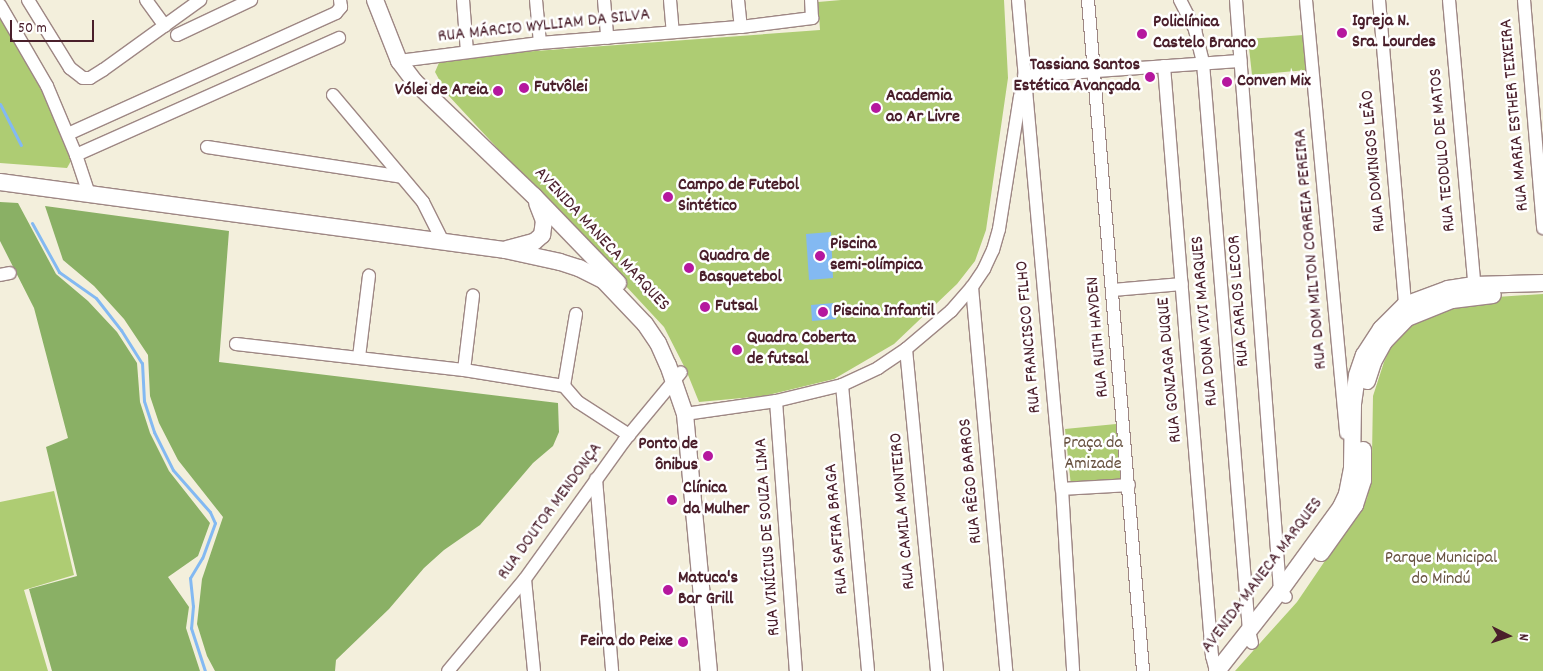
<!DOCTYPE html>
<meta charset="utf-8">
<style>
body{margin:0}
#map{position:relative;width:1543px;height:671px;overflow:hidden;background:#f3efdc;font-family:Dekko,sans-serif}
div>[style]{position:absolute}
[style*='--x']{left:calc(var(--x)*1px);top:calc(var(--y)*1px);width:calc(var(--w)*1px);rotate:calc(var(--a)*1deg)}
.green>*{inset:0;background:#aecc73}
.forest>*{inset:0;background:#8ab065}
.water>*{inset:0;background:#83b9f2}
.stream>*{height:3px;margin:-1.5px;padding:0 1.5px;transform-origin:1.5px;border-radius:1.5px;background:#83b9f2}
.roads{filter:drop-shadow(1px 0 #9e8784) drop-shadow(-1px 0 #9e8784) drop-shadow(0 1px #9e8784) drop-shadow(0 -1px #9e8784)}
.minor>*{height:12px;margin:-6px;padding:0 6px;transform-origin:6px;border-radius:6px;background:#fff}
.major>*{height:16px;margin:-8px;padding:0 8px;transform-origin:8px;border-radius:8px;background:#fff}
.dots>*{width:14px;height:14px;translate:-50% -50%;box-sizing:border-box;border:2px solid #fff;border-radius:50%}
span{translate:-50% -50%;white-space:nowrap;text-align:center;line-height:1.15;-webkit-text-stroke:5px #fff;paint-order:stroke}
.poi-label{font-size:18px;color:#4a1f2b;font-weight:700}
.left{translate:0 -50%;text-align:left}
.right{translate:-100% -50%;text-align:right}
.street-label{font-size:18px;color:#4a1f2b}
.park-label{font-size:18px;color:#685341}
.north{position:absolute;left:1483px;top:611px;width:50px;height:50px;-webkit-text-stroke:4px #fff;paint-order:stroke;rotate:94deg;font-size:14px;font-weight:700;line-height:20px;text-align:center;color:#4a1f2b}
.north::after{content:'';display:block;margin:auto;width:18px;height:22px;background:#4a1f2b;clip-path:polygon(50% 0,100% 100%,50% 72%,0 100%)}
.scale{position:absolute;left:10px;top:20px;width:84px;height:22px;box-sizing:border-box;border:2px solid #4a1f2b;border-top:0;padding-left:6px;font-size:15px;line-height:18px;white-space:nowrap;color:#4a1f2b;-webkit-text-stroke:4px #fff;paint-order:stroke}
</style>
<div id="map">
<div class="green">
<i style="clip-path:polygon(841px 0,1004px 0,1008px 78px,986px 230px,975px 261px,957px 284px,894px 344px,834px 379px,764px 396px,699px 402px,686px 370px,664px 327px,447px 94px,435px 72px,441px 58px,820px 30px,818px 2px)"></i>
<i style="clip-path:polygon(0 16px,34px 71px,72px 159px,67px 168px,0 163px)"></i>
<i style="clip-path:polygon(1303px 35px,1307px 70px,1252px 75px,1248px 39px)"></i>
<i style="clip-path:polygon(1543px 294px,1543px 671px,1235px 671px,1297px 602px,1367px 499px,1372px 455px,1373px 396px,1384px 362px,1397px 334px,1416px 318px,1482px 298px)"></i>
<i style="clip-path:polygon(1116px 424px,1121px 482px,1071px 486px,1065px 429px)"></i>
<i style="clip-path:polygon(54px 491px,74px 575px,24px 590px,48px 671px,0 671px,0 502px)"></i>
</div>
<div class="forest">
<i style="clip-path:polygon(0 202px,18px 203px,56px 274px,88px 301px,117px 332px,137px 363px,140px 402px,150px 433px,169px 471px,210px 523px,198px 556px,168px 577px,189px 607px,186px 628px,200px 671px,52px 671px,29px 589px,77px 576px,46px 447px,68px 438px,34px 308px,0 241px)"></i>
<i style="clip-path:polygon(45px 206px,229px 231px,219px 362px,558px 403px,559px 432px,553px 446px,533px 463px,480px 525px,444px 550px,424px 568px,389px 609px,336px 660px,335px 671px,215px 671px,207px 656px,197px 624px,202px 579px,223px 517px,178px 460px,159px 423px,150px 396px,148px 355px,124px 319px,94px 286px,63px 260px)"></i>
</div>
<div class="water">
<i style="clip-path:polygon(831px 232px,833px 278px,809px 280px,806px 234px)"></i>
<i style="clip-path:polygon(834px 303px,836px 319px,812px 321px,811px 305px)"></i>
</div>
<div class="stream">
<i style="--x:0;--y:104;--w:46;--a:62.9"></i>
<i style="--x:32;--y:223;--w:56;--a:61.1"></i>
<i style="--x:59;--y:272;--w:45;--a:35.1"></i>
<i style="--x:96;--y:298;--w:41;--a:52"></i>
<i style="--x:121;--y:330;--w:39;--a:58"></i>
<i style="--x:142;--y:363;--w:38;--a:87"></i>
<i style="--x:144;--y:401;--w:33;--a:72"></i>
<i style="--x:154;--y:432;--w:42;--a:63.4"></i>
<i style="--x:173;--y:470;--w:56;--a:48.6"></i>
<i style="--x:210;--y:512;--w:12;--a:66"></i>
<i style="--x:215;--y:523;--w:37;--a:110"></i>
<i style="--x:202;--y:558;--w:23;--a:121"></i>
<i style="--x:190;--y:578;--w:28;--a:84"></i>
<i style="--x:193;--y:606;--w:22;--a:95"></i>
<i style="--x:191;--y:628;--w:45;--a:72"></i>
</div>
<div class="roads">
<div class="minor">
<i style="--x:28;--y:0;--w:80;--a:58.3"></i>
<i style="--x:70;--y:68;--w:16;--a:38"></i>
<i style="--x:83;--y:78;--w:7;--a:0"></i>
<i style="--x:90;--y:78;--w:15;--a:-32"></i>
<i style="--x:103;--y:70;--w:120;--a:-35.8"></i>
<i style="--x:146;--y:0;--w:32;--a:54"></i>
<i style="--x:463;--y:0;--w:52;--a:85.6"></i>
<i style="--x:536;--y:0;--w:43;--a:84.7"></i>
<i style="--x:604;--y:0;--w:38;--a:85"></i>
<i style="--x:670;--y:0;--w:32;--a:85"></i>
<i style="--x:738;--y:0;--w:27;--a:84"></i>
<i style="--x:1018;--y:0;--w:491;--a:84.9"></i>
<i style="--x:1062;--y:489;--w:182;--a:86.5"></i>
<i style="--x:1088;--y:0;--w:673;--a:85.31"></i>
<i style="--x:1180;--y:0;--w:34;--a:63"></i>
<i style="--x:1195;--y:30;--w:34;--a:76"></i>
<i style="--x:1203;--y:63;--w:570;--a:85.37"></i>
<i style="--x:1249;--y:631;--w:12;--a:76"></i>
<i style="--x:1236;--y:0;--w:593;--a:85.74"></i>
<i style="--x:1280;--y:591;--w:8;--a:45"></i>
<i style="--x:1306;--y:0;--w:435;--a:84.7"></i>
<i style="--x:1379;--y:0;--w:314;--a:85.1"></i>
<i style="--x:1449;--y:0;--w:295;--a:84.9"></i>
<i style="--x:1524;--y:0;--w:229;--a:85.2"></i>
<i style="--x:0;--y:5;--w:94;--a:59.9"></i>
<i style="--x:47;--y:86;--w:75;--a:67.2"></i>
<i style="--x:76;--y:155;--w:41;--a:71.6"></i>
<i style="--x:177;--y:35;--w:82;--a:-25.3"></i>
<i style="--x:399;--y:61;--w:142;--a:-7.3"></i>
<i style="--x:540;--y:43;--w:202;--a:-4.6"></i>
<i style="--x:741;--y:27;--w:72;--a:-7.2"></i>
<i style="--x:812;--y:18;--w:18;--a:-93"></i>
<i style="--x:1164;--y:66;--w:263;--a:85.4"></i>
<i style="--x:1185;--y:328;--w:329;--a:85.3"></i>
<i style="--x:1212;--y:656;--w:16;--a:75"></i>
<i style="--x:1024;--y:76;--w:217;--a:-4"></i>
<i style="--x:333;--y:95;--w:140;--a:49.9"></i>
<i style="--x:423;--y:202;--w:42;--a:63.4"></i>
<i style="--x:68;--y:134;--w:294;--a:-24.3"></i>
<i style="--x:336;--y:13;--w:8;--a:-50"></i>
<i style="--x:341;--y:7;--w:7;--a:-98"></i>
<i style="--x:207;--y:147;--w:197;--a:8.7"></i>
<i style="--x:76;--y:155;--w:288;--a:-24"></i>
<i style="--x:0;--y:275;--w:10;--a:-11"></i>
<i style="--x:972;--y:287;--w:386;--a:84.9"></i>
<i style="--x:1113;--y:290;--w:69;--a:-5"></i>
<i style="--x:576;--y:314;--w:73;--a:99.5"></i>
<i style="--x:564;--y:386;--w:21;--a:49"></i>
<i style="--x:578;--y:402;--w:61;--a:32.9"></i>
<i style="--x:236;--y:344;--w:229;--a:6.5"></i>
<i style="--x:464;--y:370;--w:101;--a:9.1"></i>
<i style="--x:906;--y:349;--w:323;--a:84.5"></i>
<i style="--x:359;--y:357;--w:82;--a:-83"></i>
<i style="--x:464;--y:370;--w:75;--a:-83.1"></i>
<i style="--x:842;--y:385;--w:287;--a:84.8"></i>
<i style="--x:776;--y:401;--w:271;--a:85.8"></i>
<i style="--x:685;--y:414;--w:92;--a:-8.1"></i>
<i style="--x:776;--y:401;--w:68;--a:-13.6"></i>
<i style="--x:842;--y:385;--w:40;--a:-25"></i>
<i style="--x:878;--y:368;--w:34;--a:-34"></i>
<i style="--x:906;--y:349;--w:59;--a:-40.2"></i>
<i style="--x:951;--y:311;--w:32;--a:-49"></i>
<i style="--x:972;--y:287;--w:22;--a:-56"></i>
<i style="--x:984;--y:269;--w:21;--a:-65"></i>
<i style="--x:993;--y:250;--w:22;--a:-74"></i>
<i style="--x:999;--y:229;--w:135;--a:-81"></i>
<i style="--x:596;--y:479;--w:193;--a:85.2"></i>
<i style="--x:1062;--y:489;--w:67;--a:-3.4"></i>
<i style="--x:525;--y:579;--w:92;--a:84.4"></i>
<i style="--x:448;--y:671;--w:120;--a:-50.1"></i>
<i style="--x:525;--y:579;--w:170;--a:-54.3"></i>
<i style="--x:624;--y:441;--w:89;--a:-50.4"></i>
</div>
<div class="major">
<i style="--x:375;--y:0;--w:66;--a:68.5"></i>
<i style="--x:399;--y:61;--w:26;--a:53"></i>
<i style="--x:415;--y:82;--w:165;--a:43.8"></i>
<i style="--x:534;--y:196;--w:121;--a:46"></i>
<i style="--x:0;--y:182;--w:510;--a:7.67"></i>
<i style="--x:505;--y:250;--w:56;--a:12.3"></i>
<i style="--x:560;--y:262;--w:20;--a:18"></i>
<i style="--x:579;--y:268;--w:28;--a:27"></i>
<i style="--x:604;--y:281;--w:59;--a:46.4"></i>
<i style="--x:645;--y:324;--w:23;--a:56"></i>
<i style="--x:658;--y:343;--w:24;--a:66"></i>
<i style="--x:668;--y:365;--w:52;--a:70.9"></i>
<i style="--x:685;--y:414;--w:258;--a:84.7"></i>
<i style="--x:507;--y:249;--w:28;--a:-15"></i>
<i style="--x:534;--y:242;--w:11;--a:-41"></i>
<i style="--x:542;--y:235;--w:14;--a:-82"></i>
<i style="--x:544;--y:221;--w:19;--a:-111"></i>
<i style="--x:1367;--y:381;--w:20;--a:-72"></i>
<i style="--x:1373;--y:362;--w:23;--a:-61"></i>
<i style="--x:1384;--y:342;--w:33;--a:-46"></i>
<i style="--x:1407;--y:318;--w:48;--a:-21.8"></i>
<i style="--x:1452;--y:300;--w:41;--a:-7"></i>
<i style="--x:1321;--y:553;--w:59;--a:-54.7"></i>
<i style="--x:1355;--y:505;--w:26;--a:-72"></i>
<i style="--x:1363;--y:480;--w:30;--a:-90"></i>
<i style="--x:1217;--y:671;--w:102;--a:-51.8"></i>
<i style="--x:1280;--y:591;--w:104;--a:-54"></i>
<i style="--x:1341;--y:507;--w:14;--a:-65"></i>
<i style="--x:1347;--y:494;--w:26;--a:-79"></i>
<i style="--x:1352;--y:468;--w:64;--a:-89.1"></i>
<i style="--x:1353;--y:404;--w:29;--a:-82"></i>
<i style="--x:1357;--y:375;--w:21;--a:-71"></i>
<i style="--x:1364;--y:355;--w:31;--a:-57"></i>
<i style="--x:1381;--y:329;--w:34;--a:-45"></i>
<i style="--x:1405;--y:305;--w:46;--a:-20.4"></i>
<i style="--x:1448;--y:289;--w:26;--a:-9"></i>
<i style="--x:1474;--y:285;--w:69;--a:-1.7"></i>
</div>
</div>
<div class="dots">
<i style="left:1342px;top:33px;background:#b5179e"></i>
<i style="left:1142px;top:34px;background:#b5179e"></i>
<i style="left:1150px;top:77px;background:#b5179e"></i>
<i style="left:1227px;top:82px;background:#b5179e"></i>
<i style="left:524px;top:88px;background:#b5179e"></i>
<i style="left:498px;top:91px;background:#b5179e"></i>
<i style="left:876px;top:108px;background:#b5179e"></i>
<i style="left:668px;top:197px;background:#b5179e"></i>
<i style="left:820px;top:256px;background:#b5179e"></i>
<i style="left:689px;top:268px;background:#b5179e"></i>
<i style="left:705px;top:307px;background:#b5179e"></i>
<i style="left:823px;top:312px;background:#b5179e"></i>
<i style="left:737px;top:350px;background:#b5179e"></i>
<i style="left:708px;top:456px;background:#b5179e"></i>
<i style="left:672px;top:500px;background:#b5179e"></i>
<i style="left:668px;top:590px;background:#b5179e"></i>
<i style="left:683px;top:642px;background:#b5179e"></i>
</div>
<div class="poi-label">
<span class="left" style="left:1352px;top:33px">Igreja N.<br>Sra. Lourdes</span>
<span class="left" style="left:1153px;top:34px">Policlínica<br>Castelo Branco</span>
<span class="right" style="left:1140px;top:77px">Tassiana Santos<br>Estética Avançada</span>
<span class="left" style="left:1237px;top:82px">Conven Mix</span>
<span class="left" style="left:534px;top:88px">Futvôlei</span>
<span class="right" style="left:488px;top:91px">Vólei de Areia</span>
<span class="left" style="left:886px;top:108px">Academia<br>ao Ar Livre</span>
<span class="left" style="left:678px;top:197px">Campo de Futebol<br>Sintético</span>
<span class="left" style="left:830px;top:256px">Piscina<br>semi-olímpica</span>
<span class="left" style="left:699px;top:268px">Quadra de<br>Basquetebol</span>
<span class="left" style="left:715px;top:307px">Futsal</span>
<span class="left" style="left:833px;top:312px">Piscina Infantil</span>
<span class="left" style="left:747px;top:350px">Quadra Coberta<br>de futsal</span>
<span class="right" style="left:698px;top:456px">Ponto de<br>ônibus</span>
<span class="left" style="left:683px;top:500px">Clínica<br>da Mulher</span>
<span class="left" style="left:678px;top:590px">Matuca's<br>Bar Grill</span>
<span class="right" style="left:673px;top:642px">Feira do Peixe</span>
</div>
<div class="street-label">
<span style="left:544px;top:27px;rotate:-6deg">RUA MÁRCIO WYLLIAM DA SILVA</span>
<span style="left:1516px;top:115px;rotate:-95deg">RUA MARIA ESTHER TEIXEIRA</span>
<span style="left:1444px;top:150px;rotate:-95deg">RUA TEODULO DE MATOS</span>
<span style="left:1375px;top:161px;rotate:-95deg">RUA DOMINGOS LEÃO</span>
<span style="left:601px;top:240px;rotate:47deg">AVENIDA MANECA MARQUES</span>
<span style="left:1312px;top:249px;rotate:-95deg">RUA DOM MILTON CORREIA PEREIRA</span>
<span style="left:1240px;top:301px;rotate:-94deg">RUA CARLOS LECOR</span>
<span style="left:1206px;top:321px;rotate:-95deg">RUA DONA VIVI MARQUES</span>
<span style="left:1030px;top:337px;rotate:-95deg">RUA FRANCISCO FILHO</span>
<span style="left:1099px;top:337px;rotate:-95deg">RUA RUTH HAYDEN</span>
<span style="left:1171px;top:370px;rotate:-95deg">RUA GONZAGA DUQUE</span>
<span style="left:972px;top:481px;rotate:-95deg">RUA RÊGO BARROS</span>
<span style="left:904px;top:511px;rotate:-95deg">RUA CAMILA MONTEIRO</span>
<span style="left:551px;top:512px;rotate:-54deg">RUA DOUTOR MENDONÇA</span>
<span style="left:838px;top:529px;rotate:-95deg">RUA SAFIRA BRAGA</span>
<span style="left:769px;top:537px;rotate:-94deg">RUA VINÍCIUS DE SOUZA LIMA</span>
<span style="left:1263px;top:576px;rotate:-53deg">AVENIDA MANECA MARQUES</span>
</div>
<div class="park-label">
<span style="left:1093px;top:455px">Praça da<br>Amizade</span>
<span style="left:1441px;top:570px">Parque Municipal<br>do Mindú</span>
</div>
<div class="north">N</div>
<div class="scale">50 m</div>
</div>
